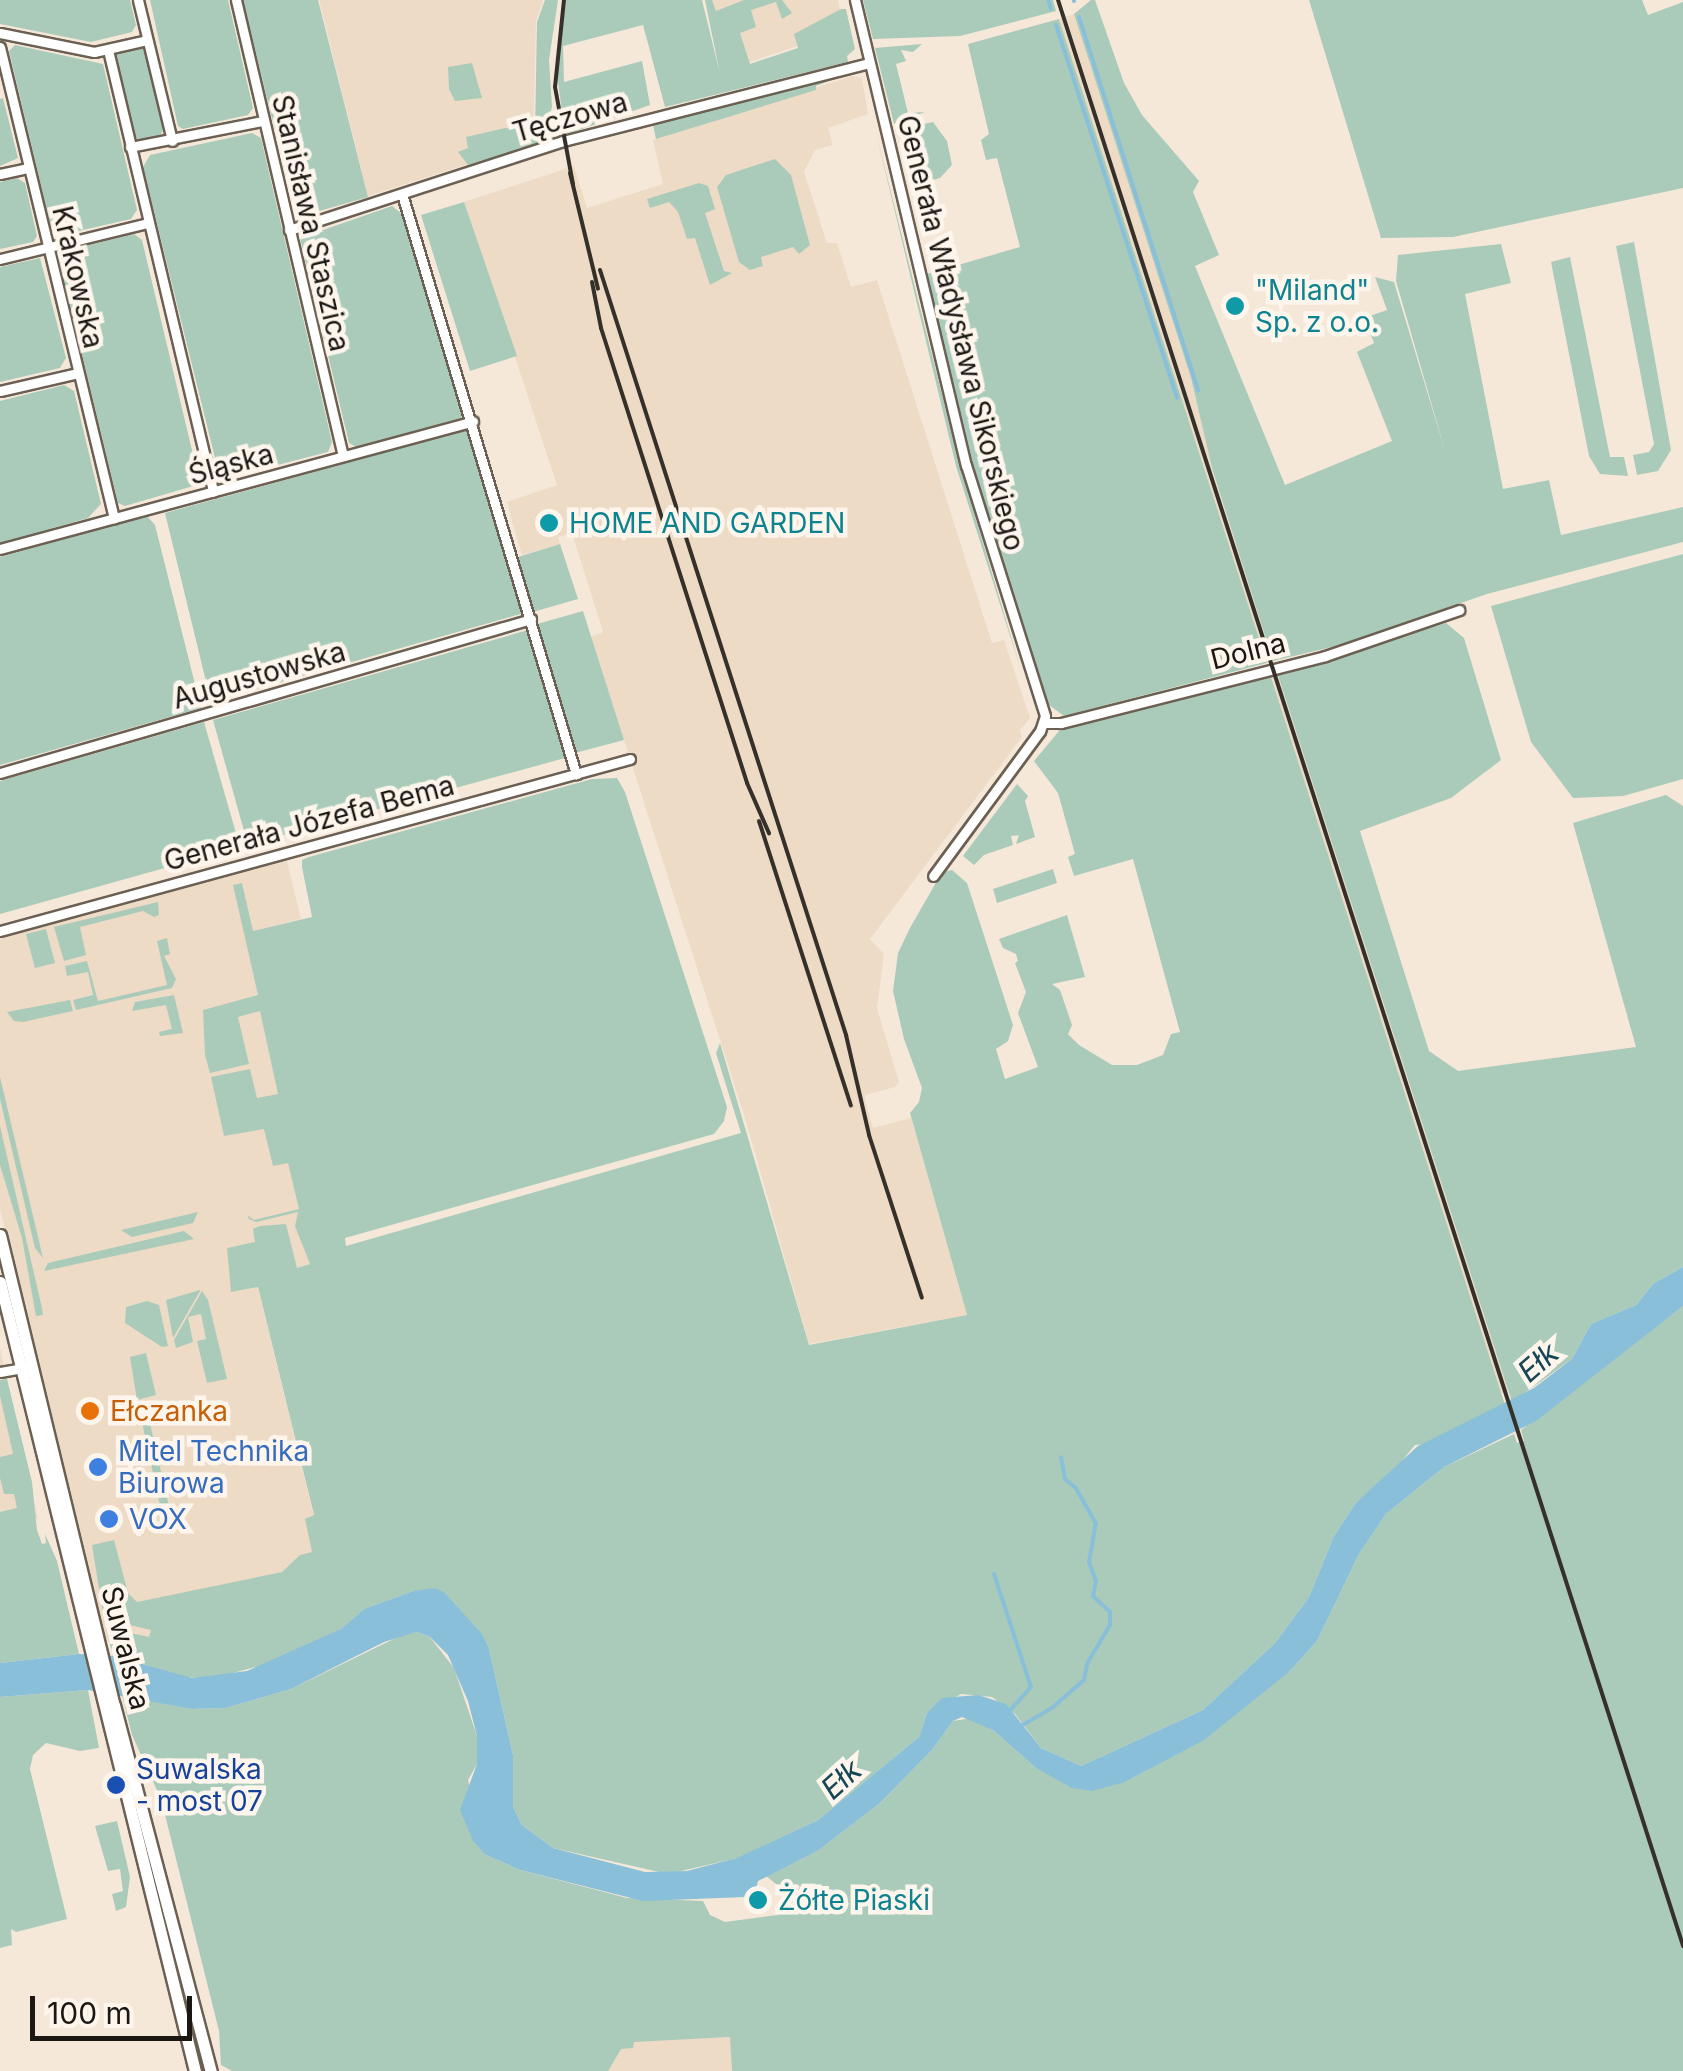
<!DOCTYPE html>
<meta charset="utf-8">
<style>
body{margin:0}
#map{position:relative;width:1683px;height:2071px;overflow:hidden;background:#f5e8d9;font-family:Inter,sans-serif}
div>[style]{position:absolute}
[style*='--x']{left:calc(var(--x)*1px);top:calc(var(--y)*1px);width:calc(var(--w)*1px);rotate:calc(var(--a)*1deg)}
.built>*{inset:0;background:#eddbc6}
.green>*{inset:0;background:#abcbba}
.water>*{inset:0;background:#89bfd8}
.stream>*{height:4px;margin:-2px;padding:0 2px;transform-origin:2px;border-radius:2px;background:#89bfd8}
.roads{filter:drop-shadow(2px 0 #6b6053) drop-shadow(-2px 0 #6b6053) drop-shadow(0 2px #6b6053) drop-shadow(0 -2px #6b6053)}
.minor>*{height:9px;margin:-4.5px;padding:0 4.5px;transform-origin:4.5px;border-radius:4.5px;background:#fff}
.tertiary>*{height:11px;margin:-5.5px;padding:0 5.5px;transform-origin:5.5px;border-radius:5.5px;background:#fff}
.rail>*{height:4px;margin:-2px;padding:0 2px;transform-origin:2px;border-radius:2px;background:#353029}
.dots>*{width:28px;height:28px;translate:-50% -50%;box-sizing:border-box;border:5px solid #fef6ed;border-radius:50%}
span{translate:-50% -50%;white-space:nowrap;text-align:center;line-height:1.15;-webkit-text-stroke:9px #fef6ed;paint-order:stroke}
.street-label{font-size:28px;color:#1b1712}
.culture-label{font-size:28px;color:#0d838f}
.left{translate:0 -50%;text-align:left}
.food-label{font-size:28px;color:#c56008}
.shop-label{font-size:28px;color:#366cbe}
.transit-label{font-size:28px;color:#164399}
.water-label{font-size:30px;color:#174657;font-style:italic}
.scale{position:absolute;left:30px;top:1996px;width:162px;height:45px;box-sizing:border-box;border:5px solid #1b1712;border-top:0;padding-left:12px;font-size:30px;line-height:35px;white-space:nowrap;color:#1b1712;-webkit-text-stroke:8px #fef6ed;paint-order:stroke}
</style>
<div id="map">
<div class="built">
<i style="clip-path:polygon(319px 0,543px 0,536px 21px,533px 143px,368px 196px)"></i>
<i style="clip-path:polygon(706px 0,838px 0,845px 30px,723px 71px)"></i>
<i style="clip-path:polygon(1074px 14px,1191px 378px,1212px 468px,1273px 661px,1267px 663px,1059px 19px)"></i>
<i style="clip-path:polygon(852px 76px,862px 78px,868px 114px,828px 128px,833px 145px,815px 150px,804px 172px,827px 243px,837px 243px,851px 287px,877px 280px,992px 643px,1004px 640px,1030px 718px,1020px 730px,1022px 737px,870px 939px,884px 954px,877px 1008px,899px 1082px,895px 1087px,865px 1095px,865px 1100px,873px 1128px,911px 1118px,967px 1315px,809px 1344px,745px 1118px,591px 637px,603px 632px,572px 533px,558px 537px,560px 544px,522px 555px,513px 525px,507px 502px,557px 485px,464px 202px,574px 166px,587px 208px,663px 184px,653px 140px)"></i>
<i style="clip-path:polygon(1277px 672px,1509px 1391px,1501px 1393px,1270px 674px)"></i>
<i style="clip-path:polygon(282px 859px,287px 861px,301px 919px,253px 931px,348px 1253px,256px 1280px,330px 1583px,245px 1643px,105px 1641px,0 1209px,0 937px)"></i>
<i style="clip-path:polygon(0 1349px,38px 1519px,0 1525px)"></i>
<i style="clip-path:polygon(731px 2037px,732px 2071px,600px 2071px,617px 2042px)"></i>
</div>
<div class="green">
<i style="clip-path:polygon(0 0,130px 0,136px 25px,132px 32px,91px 42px,0 24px)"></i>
<i style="clip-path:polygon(150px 0,228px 0,253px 108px,248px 115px,183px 129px,178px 126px)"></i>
<i style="clip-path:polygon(243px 0,318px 0,368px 197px,302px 216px,295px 213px)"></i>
<i style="clip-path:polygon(545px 0,558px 0,549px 60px,552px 107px,541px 144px,468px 165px,458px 152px,468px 148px,466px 137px,505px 128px,535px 130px,537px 22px)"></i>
<i style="clip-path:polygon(566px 0,702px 0,720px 74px,705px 0,712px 0,716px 11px,744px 0,782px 0,792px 13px,782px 19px,776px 2px,751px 10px,756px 27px,740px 33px,750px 64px,798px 48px,794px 34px,841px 9px,846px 9px,855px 49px,847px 56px,848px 62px,665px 107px,643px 25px,563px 46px,564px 82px,642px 61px,650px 105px,565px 135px,557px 74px)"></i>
<i style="clip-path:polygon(863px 0,1053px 0,1056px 11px,960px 36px,873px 39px)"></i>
<i style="clip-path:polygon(1091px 0,1095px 0,1124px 83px,1142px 115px,1199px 181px,1193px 192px,1219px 255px,1195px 266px,1285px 485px,1392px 441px,1357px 352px,1374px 343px,1364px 318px,1387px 310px,1375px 277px,1394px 282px,1446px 454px,1396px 281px,1398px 255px,1501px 244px,1511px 283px,1465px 294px,1503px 489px,1549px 480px,1561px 535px,1683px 507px,1683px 542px,1487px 594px,1336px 646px,1273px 661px,1212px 468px,1191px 378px,1074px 14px)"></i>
<i style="clip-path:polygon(1309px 0,1642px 0,1648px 15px,1683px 2px,1683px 188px,1453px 237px,1381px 238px)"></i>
<i style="clip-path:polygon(1059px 19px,1267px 663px,1064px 716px,1049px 705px,979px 489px,927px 274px,1020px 247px,997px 158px,986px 160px,981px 140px,989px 134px,968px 44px)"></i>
<i style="clip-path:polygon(922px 44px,913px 52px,901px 50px,906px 61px,896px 64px,908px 113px,925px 112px,894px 124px,875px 48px)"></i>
<i style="clip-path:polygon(15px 45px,103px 64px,137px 210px,131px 219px,61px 235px,52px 232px,9px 51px)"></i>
<i style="clip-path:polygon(138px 46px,145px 50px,164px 128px,160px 136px,140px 140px,132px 135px,114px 57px,120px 50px)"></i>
<i style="clip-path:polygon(472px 63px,482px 98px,455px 101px,449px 89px,448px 67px)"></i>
<i style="clip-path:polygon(850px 73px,816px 86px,816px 90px,656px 139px,652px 120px)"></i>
<i style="clip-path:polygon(3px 98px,18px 158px,0 166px,0 99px)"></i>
<i style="clip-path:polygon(933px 122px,947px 141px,952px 165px,940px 178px,919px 184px,912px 141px,905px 128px)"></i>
<i style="clip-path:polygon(252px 133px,261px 138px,332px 442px,328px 452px,230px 477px,219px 474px,143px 167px,150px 155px)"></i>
<i style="clip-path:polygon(876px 133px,960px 466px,1021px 670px,956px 466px)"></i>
<i style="clip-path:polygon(775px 159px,791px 175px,810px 245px,799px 254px,793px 247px,761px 257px,763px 266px,750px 270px,739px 262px,717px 187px,726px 175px)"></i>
<i style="clip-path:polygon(17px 178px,25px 183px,37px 236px,33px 242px,0 249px,0 182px)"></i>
<i style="clip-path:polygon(699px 183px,708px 186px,715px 209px,705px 213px,724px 271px,732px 273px,710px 285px,695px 238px,687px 239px,678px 212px,669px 202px,650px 208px,647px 199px)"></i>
<i style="clip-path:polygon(464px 202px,517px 356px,470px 371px,421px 215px)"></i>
<i style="clip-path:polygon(392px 206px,401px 213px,463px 413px,461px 418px,356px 447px,349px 443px,300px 238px)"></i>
<i style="clip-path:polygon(134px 234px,142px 240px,200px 484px,125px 506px,118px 503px,59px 260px,64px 251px)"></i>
<i style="clip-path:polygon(1634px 242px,1671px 450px,1658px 471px,1637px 475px,1633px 455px,1649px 452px,1654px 444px,1616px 246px)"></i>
<i style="clip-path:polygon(1570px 257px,1610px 457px,1624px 457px,1628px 476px,1600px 474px,1589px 456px,1551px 262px)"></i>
<i style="clip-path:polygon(40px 258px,66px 358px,60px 368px,0 382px,0 267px)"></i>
<i style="clip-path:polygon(64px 385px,74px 391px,101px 504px,88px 518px,0 543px,0 401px)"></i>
<i style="clip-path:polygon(470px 429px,524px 613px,211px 702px,165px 513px)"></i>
<i style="clip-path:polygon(147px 516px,155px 525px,201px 708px,0 765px,0 557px)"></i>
<i style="clip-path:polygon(560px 544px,578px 599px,533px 612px,518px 557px)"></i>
<i style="clip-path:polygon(1683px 554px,1683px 779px,1623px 796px,1573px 798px,1531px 742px,1491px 606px)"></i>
<i style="clip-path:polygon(583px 611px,624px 740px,575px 753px,537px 624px)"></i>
<i style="clip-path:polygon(1446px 623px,1464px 638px,1501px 760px,1451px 798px,1360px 831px,1429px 1051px,1458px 1071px,1636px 1047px,1573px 823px,1666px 795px,1683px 806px,1683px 1267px,1654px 1283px,1636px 1305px,1591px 1324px,1572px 1359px,1512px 1402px,1277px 672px)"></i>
<i style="clip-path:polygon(528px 630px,565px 758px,248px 845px,213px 720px)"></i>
<i style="clip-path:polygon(1270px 674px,1505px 1405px,1428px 1444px,1415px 1445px,1396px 1468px,1355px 1504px,1334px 1536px,1309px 1597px,1275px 1643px,1203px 1710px,1081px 1766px,1041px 1748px,1015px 1714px,992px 1697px,961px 1694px,927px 1713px,919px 1737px,818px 1820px,738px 1858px,668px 1874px,553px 1848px,522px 1825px,513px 1807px,513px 1755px,489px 1649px,413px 1591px,364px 1609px,341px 1629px,274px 1662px,211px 1679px,172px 1676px,113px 1656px,106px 1628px,149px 1637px,151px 1630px,104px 1619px,92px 1545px,114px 1540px,128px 1593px,137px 1602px,282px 1572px,300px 1555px,312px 1552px,305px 1519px,314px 1515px,258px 1287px,231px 1292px,227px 1248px,255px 1242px,253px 1229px,260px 1226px,286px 1224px,297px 1268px,310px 1264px,295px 1226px,298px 1212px,256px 1222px,249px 1219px,247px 1215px,254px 1220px,299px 1209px,288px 1163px,273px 1166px,264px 1129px,224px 1136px,211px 1077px,250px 1069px,257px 1098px,278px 1094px,260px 1011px,238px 1017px,249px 1064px,210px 1073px,205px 1055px,203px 1010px,258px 995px,233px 885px,242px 883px,253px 931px,312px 917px,302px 867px,302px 860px,309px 857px,592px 779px,617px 778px,625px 792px,727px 1107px,724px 1121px,714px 1134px,345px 1238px,346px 1246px,741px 1133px,716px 1053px,720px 1043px,809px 1345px,967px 1315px,910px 1113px,919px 1102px,922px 1088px,904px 1039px,893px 991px,898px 953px,910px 928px,942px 872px,952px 870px,967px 883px,1013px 1025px,1008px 1041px,996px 1049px,1005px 1079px,1038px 1067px,1018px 1013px,1026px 992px,1015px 963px,1018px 961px,1016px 954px,1003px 948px,999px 939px,1067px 915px,1085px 977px,1052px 984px,1060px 990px,1072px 1025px,1068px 1034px,1079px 1045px,1112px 1065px,1137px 1065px,1163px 1055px,1171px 1034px,1180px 1032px,1133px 859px,1074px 876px,1068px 857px,1075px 854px,1058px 793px,1034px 761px,1059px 731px)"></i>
<i style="clip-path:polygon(204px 722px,240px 847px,0 914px,0 781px)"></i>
<i style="clip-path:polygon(1017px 784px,1028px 796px,1025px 801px,1035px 837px,1016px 844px,1019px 835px,1011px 836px,1013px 845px,984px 855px,974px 865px,963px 856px)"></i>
<i style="clip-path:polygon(1053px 869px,1057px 883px,997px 903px,993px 889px)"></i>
<i style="clip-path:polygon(158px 902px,159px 915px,154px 917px,143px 911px,80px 927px,86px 955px,64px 961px,54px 927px)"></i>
<i style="clip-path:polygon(46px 929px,55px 963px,35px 968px,26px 934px)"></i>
<i style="clip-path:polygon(167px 938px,170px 954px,164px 956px,176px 979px,172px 988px,76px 1010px,73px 1000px,93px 995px,88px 972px,67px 976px,65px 966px,87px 961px,98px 1001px,167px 985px,157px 941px)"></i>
<i style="clip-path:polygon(174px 995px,183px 1033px,160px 1036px,159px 1032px,172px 1029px,166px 1005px,132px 1011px,135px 1002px)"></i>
<i style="clip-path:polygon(70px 1000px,73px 1011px,23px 1022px,14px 1021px,7px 1012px)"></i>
<i style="clip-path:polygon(0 1077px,43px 1258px,35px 1248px,0 1099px)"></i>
<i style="clip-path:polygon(0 1126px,42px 1308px,43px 1315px,36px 1316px,22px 1238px,0 1165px)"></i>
<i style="clip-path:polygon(198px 1212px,193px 1223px,132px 1237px,121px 1230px)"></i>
<i style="clip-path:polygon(184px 1231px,194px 1239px,44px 1271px,48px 1263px)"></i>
<i style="clip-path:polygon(200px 1290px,200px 1291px,173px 1338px,166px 1300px)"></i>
<i style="clip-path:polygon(202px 1291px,208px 1300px,227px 1379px,207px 1383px,197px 1341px,206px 1339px,201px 1314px,188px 1317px,193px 1342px,176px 1348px,174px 1340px)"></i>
<i style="clip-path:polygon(147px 1301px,159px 1305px,168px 1346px,162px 1347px,125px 1323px,126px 1307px)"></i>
<i style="clip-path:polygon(1683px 1306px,1683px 2071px,732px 2071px,730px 2037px,634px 2042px,633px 2048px,621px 2049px,608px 2071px,232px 2071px,221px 2065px,219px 2031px,161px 1799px,132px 1735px,122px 1695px,192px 1709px,226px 1708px,291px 1689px,402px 1635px,416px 1632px,429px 1636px,454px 1668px,477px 1736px,477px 1764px,468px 1780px,486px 1855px,520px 1870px,627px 1898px,703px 1901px,710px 1915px,725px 1922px,777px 1915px,788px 1908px,790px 1895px,766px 1876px,819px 1850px,880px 1803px,932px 1750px,953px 1721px,972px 1718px,993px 1730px,1036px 1768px,1125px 1782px,1162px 1762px,1289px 1672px,1317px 1641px,1359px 1554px,1386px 1514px,1444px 1467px,1514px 1434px,1517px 1443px,1524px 1441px,1521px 1430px)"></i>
<i style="clip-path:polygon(146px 1353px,156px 1395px,137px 1400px,130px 1357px)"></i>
<i style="clip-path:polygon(7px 1379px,32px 1482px,37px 1530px,42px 1544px,46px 1543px,45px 1534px,57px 1561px,79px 1654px,0 1663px,0 1512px,17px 1508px,14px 1494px,4px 1494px,0 1478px,0 1457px,13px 1454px,0 1396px,0 1380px)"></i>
<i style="clip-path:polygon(148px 1415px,171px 1515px,161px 1510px,141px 1418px)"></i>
<i style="clip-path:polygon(88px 1690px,99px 1748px,80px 1751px,46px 1743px,33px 1755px,30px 1769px,67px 1919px,16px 1932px,11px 1929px,12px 1945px,0 1948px,0 1697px)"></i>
<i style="clip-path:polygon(117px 1821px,130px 1877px,126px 1907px,116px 1911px,112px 1894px,123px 1891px,120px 1869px,108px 1871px,95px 1826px)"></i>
</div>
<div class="water">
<i style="clip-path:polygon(1683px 1267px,1683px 1306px,1536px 1421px,1444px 1467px,1386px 1514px,1359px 1554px,1317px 1641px,1289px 1672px,1204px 1740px,1125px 1782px,1092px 1791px,1072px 1788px,1036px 1768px,993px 1730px,962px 1717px,953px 1721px,932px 1750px,880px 1803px,819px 1850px,758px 1881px,755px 1892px,745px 1897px,643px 1901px,520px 1870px,486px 1855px,473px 1841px,460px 1810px,477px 1764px,477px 1736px,468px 1701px,448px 1655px,429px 1636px,416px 1632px,384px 1642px,291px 1689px,226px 1708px,192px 1709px,88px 1690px,0 1697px,0 1663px,79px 1654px,113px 1656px,192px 1678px,247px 1671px,341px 1629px,364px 1609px,413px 1591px,435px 1588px,444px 1592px,482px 1634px,489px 1649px,513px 1755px,513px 1807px,522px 1825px,553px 1848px,645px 1872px,687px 1871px,737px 1858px,818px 1820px,919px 1737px,927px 1713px,942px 1698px,978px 1695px,1006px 1704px,1041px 1748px,1081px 1766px,1203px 1710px,1275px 1643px,1309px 1597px,1334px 1536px,1355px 1504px,1373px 1487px,1418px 1446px,1534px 1388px,1572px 1359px,1591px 1324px,1636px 1305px,1654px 1283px)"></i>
</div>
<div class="stream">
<i style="--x:1048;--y:0;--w:9;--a:72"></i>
<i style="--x:1074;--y:0;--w:1;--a:90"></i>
<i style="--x:1079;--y:17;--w:392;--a:72.3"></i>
<i style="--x:1056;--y:25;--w:392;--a:72"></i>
<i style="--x:994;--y:1574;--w:119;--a:71.9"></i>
<i style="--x:1031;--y:1687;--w:31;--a:132"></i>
<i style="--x:1019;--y:1727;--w:39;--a:-30"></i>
<i style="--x:1053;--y:1707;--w:41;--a:-41.1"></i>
<i style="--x:1084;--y:1680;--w:16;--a:-79"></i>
<i style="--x:1087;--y:1664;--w:45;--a:-59.5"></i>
<i style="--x:1110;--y:1625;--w:13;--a:-90"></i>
<i style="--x:1110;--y:1612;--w:23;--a:-137"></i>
<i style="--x:1093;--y:1596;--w:15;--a:-79"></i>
<i style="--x:1096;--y:1581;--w:20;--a:-110"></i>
<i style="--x:1089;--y:1562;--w:39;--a:-80"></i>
<i style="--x:1096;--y:1524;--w:41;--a:-119.1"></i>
<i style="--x:1076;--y:1488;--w:14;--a:-141"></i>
<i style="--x:1065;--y:1479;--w:22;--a:-100"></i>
</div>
<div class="roads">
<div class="minor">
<i style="--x:138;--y:0;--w:145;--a:76.4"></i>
<i style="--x:236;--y:0;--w:468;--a:76.8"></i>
<i style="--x:855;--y:0;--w:478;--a:76.6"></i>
<i style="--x:966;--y:465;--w:263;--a:72.5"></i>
<i style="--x:1045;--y:716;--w:16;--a:108"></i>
<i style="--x:1040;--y:731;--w:180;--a:126.4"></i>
<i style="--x:0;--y:33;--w:96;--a:11.4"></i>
<i style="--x:94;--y:52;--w:54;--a:-12.8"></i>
<i style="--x:0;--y:47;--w:485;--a:76.4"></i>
<i style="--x:108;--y:50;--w:454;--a:76.6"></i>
<i style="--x:130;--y:147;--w:136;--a:-11.1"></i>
<i style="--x:0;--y:174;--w:29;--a:-12"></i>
<i style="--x:402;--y:194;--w:606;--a:73.3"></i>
<i style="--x:289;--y:230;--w:288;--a:-18"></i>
<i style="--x:563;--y:141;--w:316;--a:-14.3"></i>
<i style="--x:0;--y:259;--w:152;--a:-13.7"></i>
<i style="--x:0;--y:391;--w:80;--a:-13"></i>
<i style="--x:0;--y:549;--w:490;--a:-15.1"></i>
<i style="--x:1045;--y:723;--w:16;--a:0"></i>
<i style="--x:1061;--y:723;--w:272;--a:-14.2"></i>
<i style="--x:1325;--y:656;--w:142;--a:-18.9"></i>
<i style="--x:0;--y:773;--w:553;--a:-16.17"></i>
<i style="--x:0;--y:931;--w:653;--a:-15.27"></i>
<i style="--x:0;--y:1372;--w:27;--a:-10"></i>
</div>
<div class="tertiary">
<i style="--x:0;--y:1235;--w:484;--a:76.4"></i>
<i style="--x:114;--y:1705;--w:379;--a:75.2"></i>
<i style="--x:0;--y:1282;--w:813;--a:76.12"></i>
</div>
</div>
<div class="rail">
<i style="--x:564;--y:0;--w:87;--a:95.9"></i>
<i style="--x:555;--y:87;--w:99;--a:79.5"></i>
<i style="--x:1058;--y:0;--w:2044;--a:72.19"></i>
<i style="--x:570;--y:173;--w:119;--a:76.4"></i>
<i style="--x:600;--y:270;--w:804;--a:72.17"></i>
<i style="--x:846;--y:1035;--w:103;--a:77"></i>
<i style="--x:869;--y:1135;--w:171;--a:72"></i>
<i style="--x:592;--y:282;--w:47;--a:78.9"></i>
<i style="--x:601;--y:328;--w:478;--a:72.2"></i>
<i style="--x:747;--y:783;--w:55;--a:66.3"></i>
<i style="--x:759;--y:821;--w:299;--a:72.1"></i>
</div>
<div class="dots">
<i style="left:1235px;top:306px;background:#0f9aa8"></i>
<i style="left:549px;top:523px;background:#0f9aa8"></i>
<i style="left:90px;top:1411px;background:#e8710a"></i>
<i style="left:98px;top:1467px;background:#3f7fe0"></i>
<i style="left:109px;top:1519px;background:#3f7fe0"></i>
<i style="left:116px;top:1785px;background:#1a4fb4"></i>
<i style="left:758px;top:1900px;background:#0f9aa8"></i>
</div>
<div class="street-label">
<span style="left:570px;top:117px;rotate:-16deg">Tęczowa</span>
<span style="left:311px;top:223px;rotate:77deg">Stanisława Staszica</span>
<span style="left:78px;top:277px;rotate:77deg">Krakowska</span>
<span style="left:961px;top:333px;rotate:76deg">Generała Władysława Sikorskiego</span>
<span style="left:231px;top:464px;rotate:-15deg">Śląska</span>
<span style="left:1248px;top:651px;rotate:-14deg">Dolna</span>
<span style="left:259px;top:675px;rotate:-16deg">Augustowska</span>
<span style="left:309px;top:823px;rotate:-15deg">Generała Józefa Bema</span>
<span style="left:126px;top:1648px;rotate:76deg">Suwalska</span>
</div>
<div class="culture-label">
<span class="left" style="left:1255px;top:306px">"Miland"<br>Sp. z o.o.</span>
<span class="left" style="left:569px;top:523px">HOME AND GARDEN</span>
<span class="left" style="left:778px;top:1900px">Żółte Piaski</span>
</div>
<div class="food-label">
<span class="left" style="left:110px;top:1411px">Ełczanka</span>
</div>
<div class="shop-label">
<span class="left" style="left:118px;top:1467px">Mitel Technika<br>Biurowa</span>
<span class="left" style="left:129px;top:1519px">VOX</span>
</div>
<div class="transit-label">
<span class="left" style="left:136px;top:1785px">Suwalska<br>- most 07</span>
</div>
<div class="water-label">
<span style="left:1538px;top:1362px;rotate:-41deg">Ełk</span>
<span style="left:841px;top:1779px;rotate:-42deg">Ełk</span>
</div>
<div class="scale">100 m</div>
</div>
